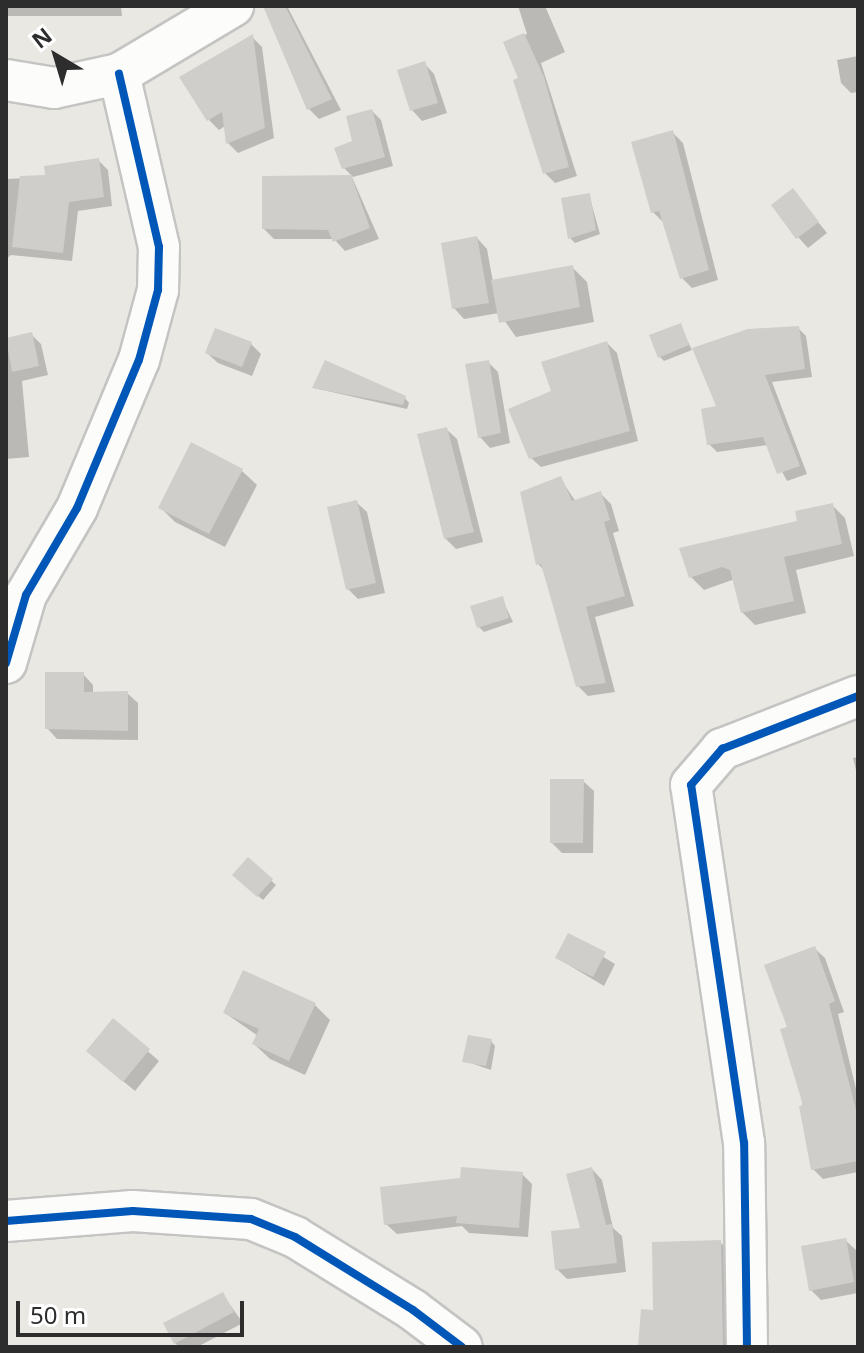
<!DOCTYPE html>
<style>
body{margin:0}
#map{position:relative;width:864px;height:1353px;overflow:hidden;background:#eae8e3;font-family:"Noto Sans",sans-serif}
div>[style]{position:absolute}
[style*='--x']{left:calc(var(--x)*1px);top:calc(var(--y)*1px);width:calc(var(--w)*1px);rotate:calc(var(--a)*1deg)}
.shadow>*{inset:0;background:#0003}
.building>*{inset:0;background:#cfceca}
.roads{filter:drop-shadow(2px 0 #c4c4c3) drop-shadow(-2px 0 #c4c4c3) drop-shadow(0 2px #c4c4c3) drop-shadow(0 -2px #c4c4c3)}
.minor>*{height:40px;margin:-20px;padding:0 20px;transform-origin:20px;border-radius:20px;background:#fcfcfb}
.cycleway>*{height:8px;margin:-4px;padding:0 4px;transform-origin:4px;border-radius:4px;background:#0057b8}
span{translate:-50% -50%;white-space:nowrap;text-align:center;line-height:1.15;-webkit-text-stroke:6px #fff;paint-order:stroke}
.frame{position:absolute;inset:0;border:8px solid #2d2d2d;pointer-events:none}
.north{position:absolute;left:16px;top:16px;width:80px;height:80px;-webkit-text-stroke:6px #fff;paint-order:stroke;rotate:322deg;font-size:22px;font-weight:700;line-height:32px;text-align:center;color:#2d2d2d}
.north::after{content:'';display:block;margin:auto;width:28px;height:36px;background:#2d2d2d;clip-path:polygon(50% 0,100% 100%,50% 72%,0 100%)}
.scale{position:absolute;left:16px;top:1301px;width:228px;height:36px;box-sizing:border-box;border:4px solid #2d2d2d;border-top:0;padding-left:10px;font-size:24px;line-height:28px;white-space:nowrap;color:#2d2d2d;-webkit-text-stroke:6px #fff;paint-order:stroke}
</style>
<div id="map">
<div class="shadow">
<i style="clip-path:polygon(6px 6px,121px 6px,122px 16px,6px 16px)"></i>
<i style="clip-path:polygon(265px 6px,287px 6px,341px 110px,319px 119px,309px 109px)"></i>
<i style="clip-path:polygon(518px 6px,545px 6px,565px 52px,541px 63px,577px 176px,555px 183px,545px 173px,521px 79px,505px 43px,527px 34px)"></i>
<i style="clip-path:polygon(252px 37px,262px 47px,274px 138px,238px 153px,228px 143px,225px 126px,219px 130px,209px 120px)"></i>
<i style="clip-path:polygon(858px 56px,858px 92px,851px 93px,841px 83px,837px 60px)"></i>
<i style="clip-path:polygon(424px 63px,434px 74px,447px 113px,422px 121px,412px 110px)"></i>
<i style="clip-path:polygon(372px 111px,381px 120px,393px 166px,353px 177px,344px 168px)"></i>
<i style="clip-path:polygon(673px 133px,683px 143px,718px 280px,692px 288px,682px 278px,663px 222px,653px 212px)"></i>
<i style="clip-path:polygon(98px 160px,108px 170px,112px 206px,78px 211px,72px 261px,11px 255px,6px 259px,6px 179px,47px 177px)"></i>
<i style="clip-path:polygon(352px 177px,379px 239px,345px 251px,334px 239px,274px 239px,264px 229px,264px 178px)"></i>
<i style="clip-path:polygon(793px 191px,827px 233px,808px 248px,798px 237px)"></i>
<i style="clip-path:polygon(589px 195px,600px 234px,575px 243px,570px 238px)"></i>
<i style="clip-path:polygon(477px 238px,487px 249px,493px 282px,572px 267px,587px 282px,594px 322px,516px 337px,499px 313px,464px 319px,454px 308px)"></i>
<i style="clip-path:polygon(680px 325px,692px 350px,664px 361px,660px 357px)"></i>
<i style="clip-path:polygon(798px 328px,806px 336px,812px 377px,772px 382px,807px 474px,787px 481px,768px 445px,717px 452px,709px 444px,718px 408px)"></i>
<i style="clip-path:polygon(31px 334px,41px 344px,48px 375px,22px 381px,29px 457px,6px 459px,6px 340px)"></i>
<i style="clip-path:polygon(607px 343px,617px 353px,638px 441px,541px 467px,531px 458px,553px 392px)"></i>
<i style="clip-path:polygon(251px 344px,261px 354px,252px 376px,218px 363px,207px 353px)"></i>
<i style="clip-path:polygon(488px 362px,498px 372px,510px 443px,490px 448px,480px 437px)"></i>
<i style="clip-path:polygon(314px 388px,405px 398px,409px 403px,407px 409px)"></i>
<i style="clip-path:polygon(446px 429px,457px 439px,483px 542px,456px 549px,445px 538px)"></i>
<i style="clip-path:polygon(241px 470px,257px 485px,225px 547px,175px 522px,160px 507px)"></i>
<i style="clip-path:polygon(560px 478px,576px 502px,601px 494px,611px 504px,619px 531px,613px 533px,634px 606px,595px 617px,615px 692px,588px 696px,578px 686px,545px 571px,538px 564px)"></i>
<i style="clip-path:polygon(356px 502px,367px 512px,385px 593px,358px 599px,348px 589px)"></i>
<i style="clip-path:polygon(832px 505px,845px 518px,854px 556px,796px 570px,806px 613px,755px 625px,742px 612px,735px 579px,704px 590px,691px 577px)"></i>
<i style="clip-path:polygon(502px 599px,513px 622px,484px 632px,479px 627px)"></i>
<i style="clip-path:polygon(83px 674px,93px 685px,93px 694px,127px 693px,138px 703px,138px 740px,57px 739px,47px 728px)"></i>
<i style="clip-path:polygon(858px 757px,858px 778px,853px 758px)"></i>
<i style="clip-path:polygon(583px 781px,594px 791px,593px 853px,562px 853px,552px 843px)"></i>
<i style="clip-path:polygon(248px 860px,276px 885px,263px 900px,239px 880px)"></i>
<i style="clip-path:polygon(569px 936px,615px 964px,604px 986px,557px 958px)"></i>
<i style="clip-path:polygon(814px 948px,825px 958px,844px 1012px,838px 1014px,858px 1097px,858px 1172px,823px 1179px,813px 1169px,790px 1028px)"></i>
<i style="clip-path:polygon(315px 1005px,330px 1020px,305px 1075px,270px 1059px,254px 1044px,258px 1036px,225px 1013px)"></i>
<i style="clip-path:polygon(113px 1021px,159px 1061px,135px 1091px,99px 1061px)"></i>
<i style="clip-path:polygon(491px 1041px,495px 1046px,491px 1070px,465px 1061px)"></i>
<i style="clip-path:polygon(592px 1169px,602px 1180px,613px 1228px,622px 1236px,626px 1272px,567px 1279px,557px 1269px,582px 1230px)"></i>
<i style="clip-path:polygon(522px 1174px,532px 1184px,528px 1237px,469px 1233px,462px 1226px,397px 1234px,386px 1224px)"></i>
<i style="clip-path:polygon(845px 1240px,856px 1250px,858px 1293px,821px 1300px,811px 1290px)"></i>
<i style="clip-path:polygon(720px 1242px,733px 1255px,734px 1347px,640px 1347px,655px 1312px)"></i>
<i style="clip-path:polygon(223px 1295px,243px 1323px,197px 1347px,179px 1347px,175px 1343px)"></i>
</div>
<div class="building">
<i style="clip-path:polygon(263px 6px,285px 6px,332px 99px,307px 110px)"></i>
<i style="clip-path:polygon(524px 33px,544px 77px,569px 167px,543px 174px,513px 80px,518px 78px,503px 42px)"></i>
<i style="clip-path:polygon(253px 34px,265px 128px,226px 144px,222px 112px,207px 121px,179px 77px)"></i>
<i style="clip-path:polygon(425px 61px,438px 103px,410px 111px,397px 70px)"></i>
<i style="clip-path:polygon(372px 109px,385px 157px,342px 169px,334px 148px,352px 141px,346px 116px)"></i>
<i style="clip-path:polygon(673px 130px,709px 270px,680px 279px,659px 211px,651px 213px,631px 142px)"></i>
<i style="clip-path:polygon(99px 158px,104px 197px,69px 202px,63px 253px,12px 247px,20px 176px,45px 175px,44px 166px)"></i>
<i style="clip-path:polygon(351px 175px,370px 228px,333px 242px,328px 230px,262px 229px,262px 176px)"></i>
<i style="clip-path:polygon(793px 188px,819px 222px,796px 239px,771px 205px)"></i>
<i style="clip-path:polygon(590px 193px,596px 230px,568px 239px,561px 198px)"></i>
<i style="clip-path:polygon(477px 236px,489px 303px,452px 309px,441px 243px)"></i>
<i style="clip-path:polygon(573px 265px,580px 307px,499px 323px,491px 280px)"></i>
<i style="clip-path:polygon(681px 323px,689px 345px,658px 358px,649px 335px)"></i>
<i style="clip-path:polygon(799px 326px,805px 369px,765px 375px,800px 466px,777px 474px,763px 437px,707px 445px,701px 409px,716px 406px,692px 348px,748px 329px)"></i>
<i style="clip-path:polygon(215px 328px,252px 342px,242px 367px,205px 353px)"></i>
<i style="clip-path:polygon(32px 332px,39px 366px,12px 372px,6px 338px)"></i>
<i style="clip-path:polygon(607px 341px,630px 431px,529px 459px,508px 409px,551px 391px,541px 362px)"></i>
<i style="clip-path:polygon(325px 360px,406px 396px,403px 405px,312px 388px)"></i>
<i style="clip-path:polygon(489px 360px,501px 433px,478px 438px,465px 364px)"></i>
<i style="clip-path:polygon(447px 427px,474px 532px,444px 539px,417px 434px)"></i>
<i style="clip-path:polygon(191px 442px,243px 469px,209px 534px,158px 508px)"></i>
<i style="clip-path:polygon(561px 476px,572px 501px,601px 491px,610px 520px,604px 522px,625px 596px,586px 607px,606px 683px,576px 687px,541px 564px,536px 565px,520px 492px)"></i>
<i style="clip-path:polygon(357px 500px,376px 583px,346px 590px,327px 507px)"></i>
<i style="clip-path:polygon(833px 503px,842px 544px,784px 557px,794px 601px,741px 613px,730px 570px,722px 567px,689px 578px,679px 548px,797px 521px,795px 511px)"></i>
<i style="clip-path:polygon(503px 596px,509px 618px,477px 628px,470px 606px)"></i>
<i style="clip-path:polygon(45px 672px,84px 672px,84px 692px,128px 691px,128px 731px,45px 729px)"></i>
<i style="clip-path:polygon(550px 779px,584px 779px,583px 843px,550px 843px)"></i>
<i style="clip-path:polygon(248px 857px,273px 879px,257px 897px,232px 875px)"></i>
<i style="clip-path:polygon(568px 933px,606px 952px,593px 977px,555px 958px)"></i>
<i style="clip-path:polygon(815px 946px,835px 1001px,829px 1004px,858px 1118px,858px 1161px,811px 1170px,799px 1106px,803px 1105px,780px 1029px,787px 1027px,764px 965px)"></i>
<i style="clip-path:polygon(243px 970px,316px 1003px,289px 1061px,252px 1044px,259px 1029px,223px 1013px)"></i>
<i style="clip-path:polygon(113px 1018px,150px 1049px,123px 1082px,86px 1051px)"></i>
<i style="clip-path:polygon(468px 1035px,492px 1039px,486px 1066px,462px 1062px)"></i>
<i style="clip-path:polygon(461px 1167px,523px 1172px,519px 1228px,456px 1223px,457px 1216px,384px 1225px,380px 1187px,460px 1178px)"></i>
<i style="clip-path:polygon(592px 1167px,606px 1225px,612px 1224px,617px 1263px,555px 1270px,551px 1231px,580px 1228px,566px 1174px)"></i>
<i style="clip-path:polygon(846px 1238px,854px 1282px,809px 1291px,801px 1246px)"></i>
<i style="clip-path:polygon(721px 1240px,723px 1347px,638px 1347px,641px 1309px,653px 1310px,652px 1242px)"></i>
<i style="clip-path:polygon(223px 1292px,234px 1312px,174px 1344px,163px 1323px)"></i>
</div>
<div class="roads">
<div class="minor">
<i style="--x:6;--y:80;--w:49;--a:9.5"></i>
<i style="--x:54;--y:88;--w:66;--a:-12.2"></i>
<i style="--x:119;--y:74;--w:133;--a:-30.8"></i>
<i style="--x:6;--y:663;--w:71;--a:-73.6"></i>
<i style="--x:26;--y:595;--w:101;--a:-59.6"></i>
<i style="--x:77;--y:508;--w:160;--a:-67.3"></i>
<i style="--x:139;--y:360;--w:73;--a:-74.8"></i>
<i style="--x:158;--y:290;--w:43;--a:-88.7"></i>
<i style="--x:159;--y:247;--w:178;--a:-103"></i>
<i style="--x:6;--y:1221;--w:127;--a:-4.5"></i>
<i style="--x:133;--y:1211;--w:118;--a:3.9"></i>
<i style="--x:251;--y:1219;--w:48;--a:22.2"></i>
<i style="--x:295;--y:1237;--w:139;--a:31.7"></i>
<i style="--x:413;--y:1310;--w:61;--a:37.1"></i>
<i style="--x:747;--y:1347;--w:204;--a:-90.8"></i>
<i style="--x:744;--y:1143;--w:362;--a:-98.4"></i>
<i style="--x:691;--y:785;--w:48;--a:-49.3"></i>
<i style="--x:722;--y:749;--w:146;--a:-21.3"></i>
</div>
</div>
<div class="cycleway">
<i style="--x:6;--y:663;--w:71;--a:-73.6"></i>
<i style="--x:26;--y:595;--w:101;--a:-59.6"></i>
<i style="--x:77;--y:508;--w:160;--a:-67.3"></i>
<i style="--x:139;--y:360;--w:73;--a:-74.8"></i>
<i style="--x:158;--y:290;--w:43;--a:-88.7"></i>
<i style="--x:159;--y:247;--w:178;--a:-103"></i>
<i style="--x:6;--y:1221;--w:127;--a:-4.5"></i>
<i style="--x:133;--y:1211;--w:118;--a:3.9"></i>
<i style="--x:251;--y:1219;--w:48;--a:22.2"></i>
<i style="--x:295;--y:1237;--w:139;--a:31.7"></i>
<i style="--x:413;--y:1310;--w:61;--a:37.1"></i>
<i style="--x:747;--y:1347;--w:204;--a:-90.8"></i>
<i style="--x:744;--y:1143;--w:362;--a:-98.4"></i>
<i style="--x:691;--y:785;--w:48;--a:-49.3"></i>
<i style="--x:722;--y:749;--w:146;--a:-21.3"></i>
</div>
<div class="frame"></div>
<div class="north">N</div>
<div class="scale">50 m</div>
</div>
